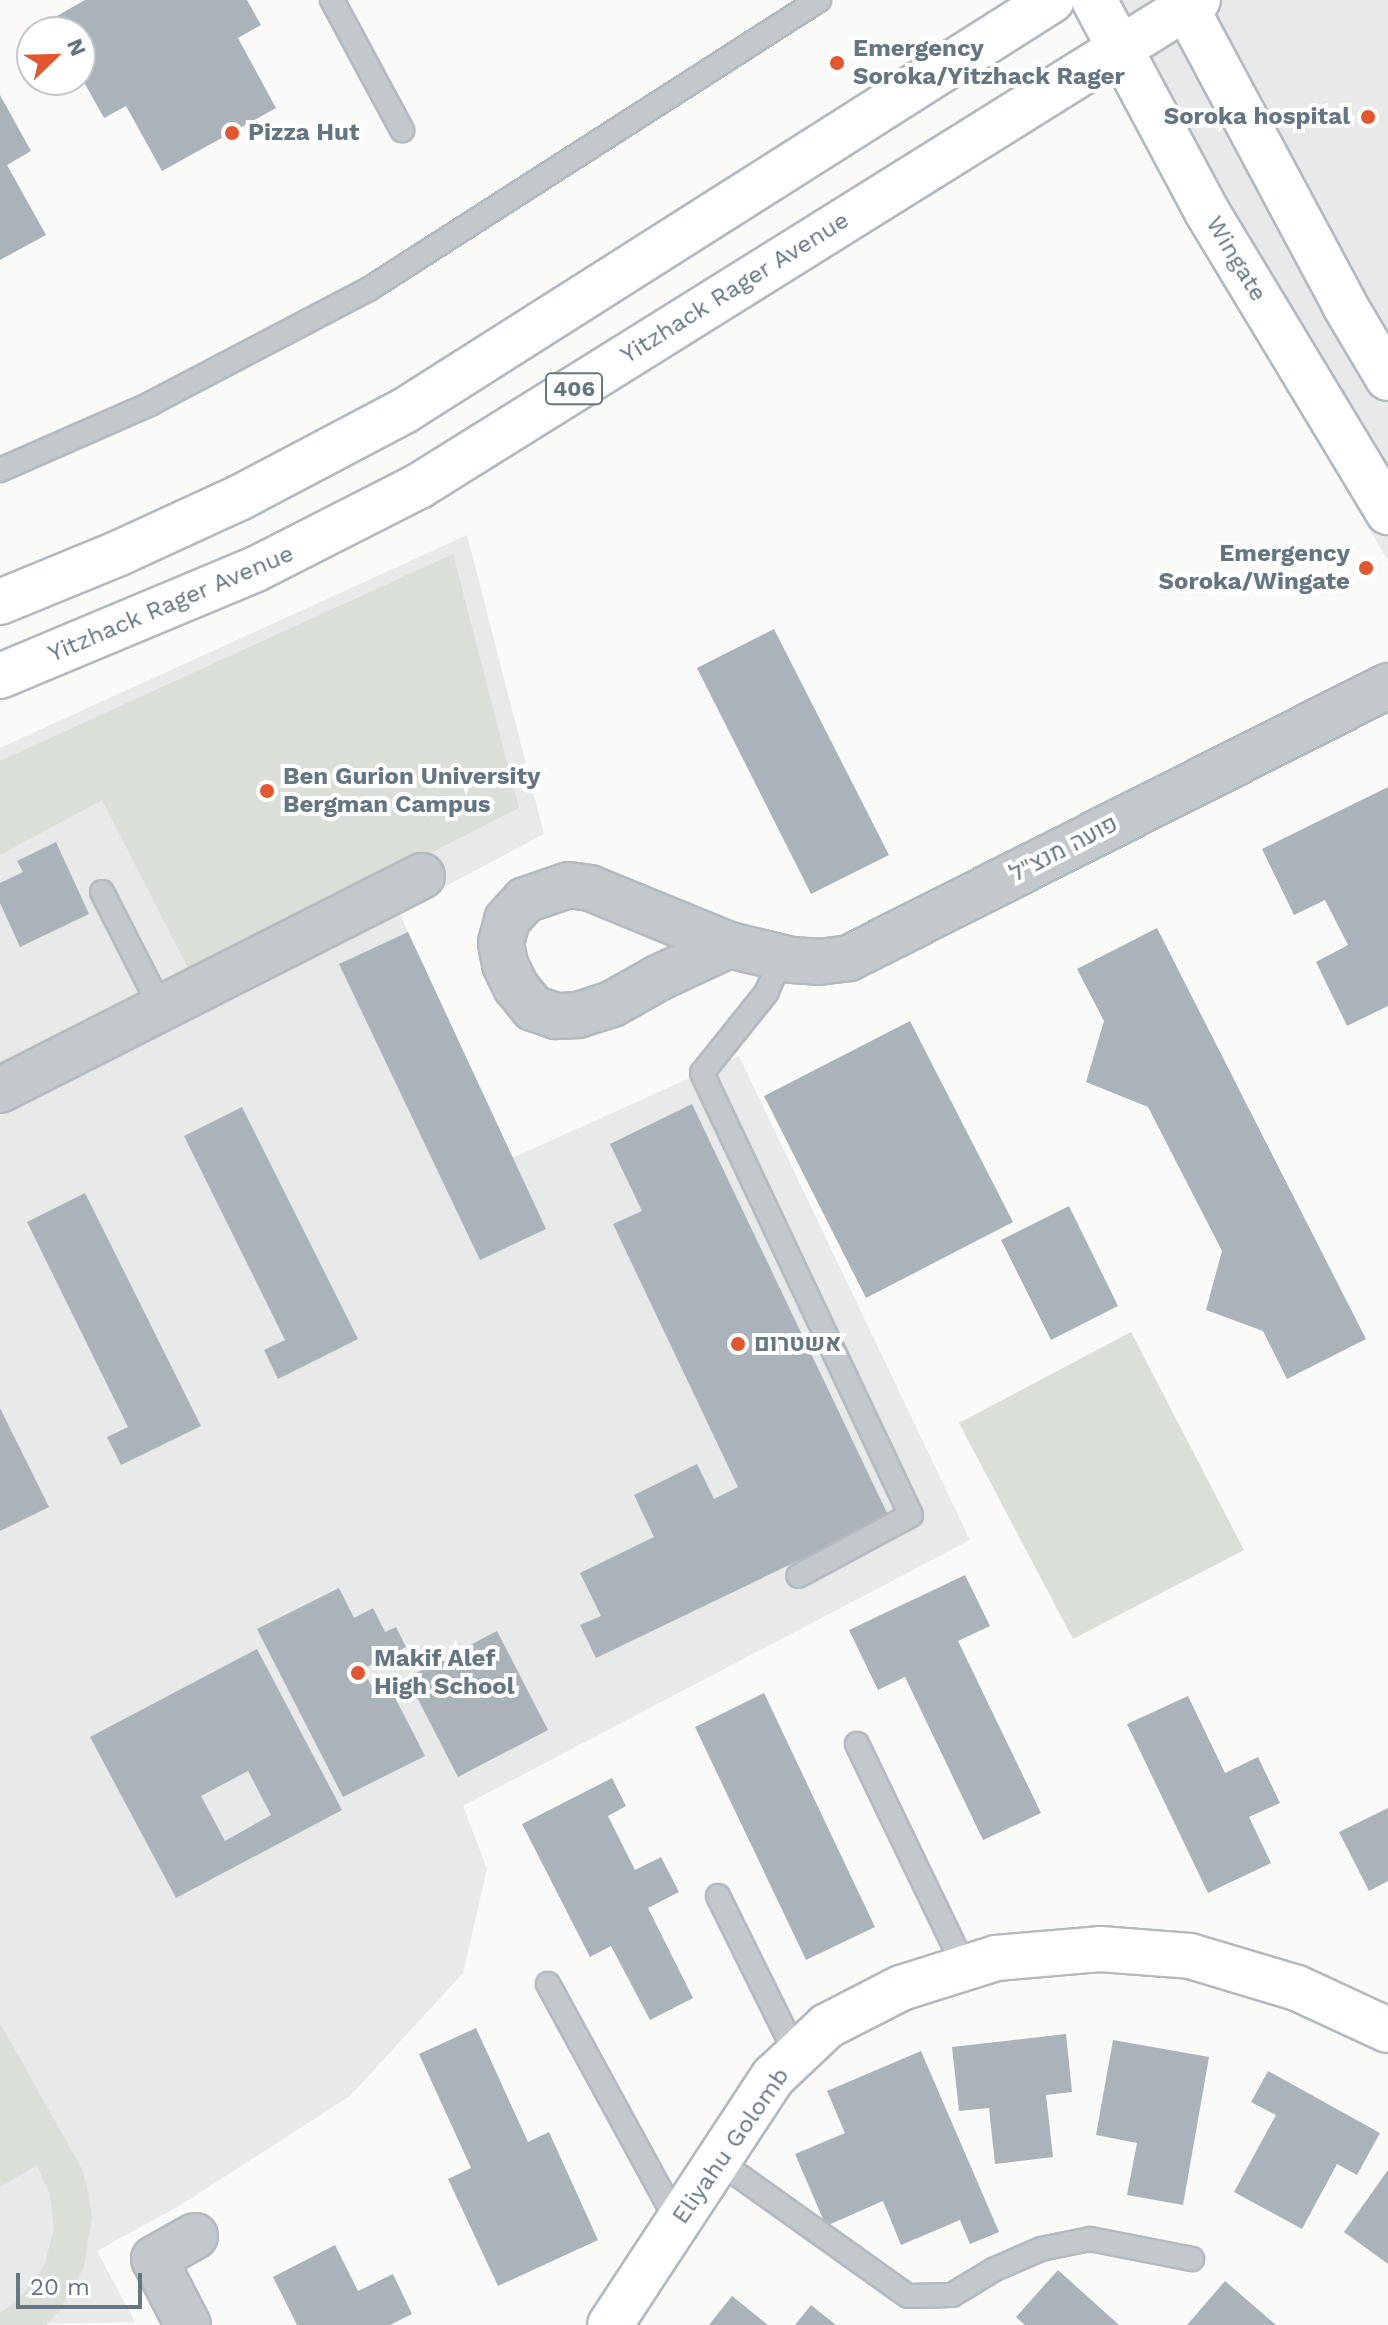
<!DOCTYPE html>
<meta charset="utf-8">
<style>
body{margin:0}
#map{position:relative;width:1388px;height:2325px;overflow:hidden;background:#fafaf8;font-family:"Work Sans",Heebo,sans-serif}
div>[style]{position:absolute}
[style*='--x']{left:calc(var(--x)*1px);top:calc(var(--y)*1px);width:calc(var(--w)*1px);rotate:calc(var(--a)*1deg)}
.built>*{inset:0;background:#e8e9e9}
.green>*{inset:0;background:#dadfd7}
.building>*{inset:0;background:#aab3b9}
.roads{filter:drop-shadow(2px 0 #b3babf) drop-shadow(-2px 0 #b3babf) drop-shadow(0 2px #b3babf) drop-shadow(0 -2px #b3babf)}
.lane>*{height:22px;margin:-11px;padding:0 11px;transform-origin:11px;border-radius:11px;background:#c3c8cc}
.street>*{height:44px;margin:-22px;padding:0 22px;transform-origin:22px;border-radius:22px;background:#c3c8cc}
.secondary>*{height:44px;margin:-22px;padding:0 22px;transform-origin:22px;border-radius:22px;background:#fff}
.primary>*{height:44px;margin:-22px;padding:0 22px;transform-origin:22px;border-radius:22px;background:#fff}
.dots>*{width:22px;height:22px;translate:-50% -50%;box-sizing:border-box;border:4px solid #fff;border-radius:50%}
span{translate:-50% -50%;white-space:nowrap;text-align:center;line-height:1.15;-webkit-text-stroke:8px #fff;paint-order:stroke}
.shield-label span{padding:2px 6px;background:#fff;border:2px solid;border-radius:6px;-webkit-text-stroke-width:0}
.shield-label{font-size:22px;color:#657683;font-weight:700}
.poi-label{font-size:24px;color:#657683;font-weight:700}
.left{translate:0 -50%;text-align:left}
.right{translate:-100% -50%;text-align:right}
.street-label{font-size:24px;color:#657683}
.north{position:absolute;left:16px;top:16px;width:80px;height:80px;box-sizing:border-box;background:#fff;border:2px solid #c1c8cd;border-radius:50%;rotate:67deg;font-size:22px;font-weight:700;line-height:32px;text-align:center;color:#657683}
.north::after{content:'';display:block;margin:auto;width:28px;height:36px;background:#e4572e;clip-path:polygon(50% 0,100% 100%,50% 72%,0 100%)}
.scale{position:absolute;left:16px;top:2273px;width:126px;height:36px;box-sizing:border-box;border:4px solid #657683;border-top:0;padding-left:10px;font-size:24px;line-height:28px;white-space:nowrap;color:#657683;-webkit-text-stroke:6px #fff;paint-order:stroke}
</style>
<div id="map">
<div class="built">
<i style="clip-path:polygon(1068px 0,1388px 0,1388px 561px,1182px 213px)"></i>
<i style="clip-path:polygon(467px 535px,544px 834px,399px 911px,435px 997px,512px 1158px,739px 1056px,970px 1540px,463px 1806px,487px 1869px,463px 1973px,350px 2096px,179px 2206px,97px 2251px,135px 2322px,0 2325px,0 748px)"></i>
</div>
<div class="green">
<i style="clip-path:polygon(453px 554px,519px 808px,191px 974px,102px 800px,0 855px,0 761px)"></i>
<i style="clip-path:polygon(1131px 1332px,1244px 1550px,1073px 1639px,959px 1423px)"></i>
<i style="clip-path:polygon(0 2023px,82px 2169px,87px 2188px,92px 2218px,84px 2267px,60px 2310px,46px 2325px,0 2325px,0 2313px,19px 2299px,44px 2267px,54px 2228px,50px 2195px,37px 2165px,0 2187px)"></i>
</div>
<div class="building">
<i style="clip-path:polygon(85px 0,247px 0,261px 25px,238px 38px,276px 108px,162px 171px,126px 106px,104px 118px,80px 75px,80px 32px,56px 32px,50px 20px)"></i>
<i style="clip-path:polygon(0 95px,31px 151px,7px 165px,46px 235px,0 260px)"></i>
<i style="clip-path:polygon(774px 629px,889px 855px,811px 894px,697px 668px)"></i>
<i style="clip-path:polygon(1388px 787px,1388px 1006px,1347px 1026px,1316px 962px,1348px 945px,1325px 900px,1294px 915px,1262px 849px)"></i>
<i style="clip-path:polygon(56px 842px,89px 914px,20px 947px,0 903px,0 883px,23px 872px,17px 861px)"></i>
<i style="clip-path:polygon(1157px 928px,1366px 1339px,1287px 1379px,1263px 1331px,1206px 1310px,1222px 1251px,1148px 1107px,1086px 1082px,1104px 1021px,1077px 969px)"></i>
<i style="clip-path:polygon(408px 932px,546px 1229px,480px 1260px,339px 964px)"></i>
<i style="clip-path:polygon(910px 1021px,1013px 1222px,866px 1298px,764px 1096px)"></i>
<i style="clip-path:polygon(692px 1104px,889px 1517px,596px 1658px,580px 1625px,601px 1616px,580px 1573px,654px 1537px,634px 1495px,697px 1464px,714px 1499px,738px 1487px,613px 1224px,642px 1211px,610px 1144px)"></i>
<i style="clip-path:polygon(242px 1107px,358px 1339px,278px 1379px,264px 1350px,285px 1340px,184px 1136px)"></i>
<i style="clip-path:polygon(85px 1193px,201px 1426px,121px 1465px,107px 1437px,128px 1427px,27px 1222px)"></i>
<i style="clip-path:polygon(1069px 1206px,1118px 1306px,1051px 1340px,1001px 1240px)"></i>
<i style="clip-path:polygon(0 1408px,49px 1507px,0 1531px)"></i>
<i style="clip-path:polygon(965px 1575px,990px 1626px,958px 1641px,1041px 1813px,983px 1840px,905px 1677px,878px 1690px,849px 1630px)"></i>
<i style="clip-path:polygon(339px 1588px,354px 1618px,373px 1608px,385px 1632px,396px 1627px,406px 1647px,363px 1669px,371px 1685px,385px 1678px,425px 1756px,343px 1797px,257px 1629px)"></i>
<i style="clip-path:polygon(497px 1631px,548px 1730px,458px 1777px,407px 1678px)"></i>
<i style="clip-path:polygon(evenodd,257px 1649px,342px 1810px,176px 1898px,90px 1737px,257px 1649px,248px 1771px,271px 1815px,225px 1841px,201px 1796px,248px 1771px)"></i>
<i style="clip-path:polygon(764px 1693px,875px 1927px,806px 1960px,695px 1727px)"></i>
<i style="clip-path:polygon(1188px 1696px,1225px 1773px,1258px 1757px,1280px 1803px,1249px 1817px,1271px 1863px,1208px 1893px,1127px 1724px)"></i>
<i style="clip-path:polygon(612px 1778px,626px 1806px,608px 1816px,635px 1870px,661px 1857px,679px 1892px,648px 1908px,693px 1998px,650px 2020px,611px 1946px,590px 1957px,522px 1824px)"></i>
<i style="clip-path:polygon(1388px 1808px,1388px 1881px,1369px 1891px,1339px 1832px)"></i>
<i style="clip-path:polygon(476px 2028px,528px 2142px,549px 2132px,598px 2240px,498px 2286px,448px 2179px,471px 2168px,419px 2054px)"></i>
<i style="clip-path:polygon(1066px 2034px,1072px 2092px,1046px 2095px,1053px 2157px,995px 2164px,989px 2108px,959px 2111px,952px 2047px)"></i>
<i style="clip-path:polygon(1113px 2040px,1209px 2057px,1183px 2205px,1127px 2195px,1137px 2143px,1096px 2135px)"></i>
<i style="clip-path:polygon(921px 2051px,999px 2232px,970px 2244px,960px 2220px,901px 2245px,883px 2201px,826px 2226px,795px 2154px,845px 2133px,827px 2091px)"></i>
<i style="clip-path:polygon(1268px 2071px,1380px 2133px,1357px 2175px,1337px 2164px,1302px 2229px,1234px 2192px,1276px 2115px,1251px 2102px)"></i>
<i style="clip-path:polygon(1388px 2170px,1388px 2264px,1344px 2232px)"></i>
<i style="clip-path:polygon(335px 2245px,358px 2291px,393px 2274px,412px 2314px,390px 2325px,297px 2325px,273px 2277px)"></i>
<i style="clip-path:polygon(1058px 2270px,1119px 2325px,1025px 2325px,1016px 2317px)"></i>
<i style="clip-path:polygon(1225px 2281px,1276px 2325px,1187px 2325px)"></i>
<i style="clip-path:polygon(732px 2296px,768px 2325px,709px 2325px)"></i>
<i style="clip-path:polygon(811px 2305px,836px 2325px,795px 2325px)"></i>
</div>
<div class="roads">
<div class="lane">
<i style="--x:332;--y:0;--w:148;--a:61.7"></i>
<i style="--x:0;--y:470;--w:164;--a:-23.7"></i>
<i style="--x:150;--y:404;--w:247;--a:-27.7"></i>
<i style="--x:369;--y:289;--w:535;--a:-32.71"></i>
<i style="--x:102;--y:892;--w:130;--a:63"></i>
<i style="--x:782;--y:956;--w:39;--a:113"></i>
<i style="--x:767;--y:992;--w:104;--a:128.7"></i>
<i style="--x:702;--y:1073;--w:489;--a:64.7"></i>
<i style="--x:911;--y:1515;--w:128;--a:151.6"></i>
<i style="--x:857;--y:1744;--w:249;--a:64.3"></i>
<i style="--x:718;--y:1896;--w:178;--a:63.7"></i>
<i style="--x:548;--y:1984;--w:270;--a:61.4"></i>
<i style="--x:717;--y:2160;--w:234;--a:35.5"></i>
<i style="--x:908;--y:2296;--w:44;--a:-1.3"></i>
<i style="--x:952;--y:2295;--w:50;--a:-31.2"></i>
<i style="--x:995;--y:2269;--w:50;--a:-23.5"></i>
<i style="--x:1041;--y:2249;--w:50;--a:-11.5"></i>
<i style="--x:1090;--y:2239;--w:104;--a:11.1"></i>
</div>
<div class="street">
<i style="--x:569;--y:885;--w:21;--a:8"></i>
<i style="--x:590;--y:888;--w:150;--a:22.3"></i>
<i style="--x:729;--y:945;--w:76;--a:155.1"></i>
<i style="--x:660;--y:977;--w:55;--a:150.6"></i>
<i style="--x:612;--y:1004;--w:36;--a:162"></i>
<i style="--x:578;--y:1015;--w:22;--a:177"></i>
<i style="--x:556;--y:1016;--w:24;--a:-161"></i>
<i style="--x:533;--y:1008;--w:27;--a:-129"></i>
<i style="--x:516;--y:987;--w:25;--a:-116"></i>
<i style="--x:505;--y:964;--w:21;--a:-101"></i>
<i style="--x:501;--y:943;--w:24;--a:-75"></i>
<i style="--x:507;--y:920;--w:27;--a:-48"></i>
<i style="--x:525;--y:900;--w:46;--a:-18.8"></i>
<i style="--x:729;--y:945;--w:65;--a:13.4"></i>
<i style="--x:792;--y:960;--w:26;--a:4"></i>
<i style="--x:818;--y:962;--w:31;--a:-7"></i>
<i style="--x:849;--y:958;--w:604;--a:-26.78"></i>
<i style="--x:0;--y:1090;--w:473;--a:-26.9"></i>
<i style="--x:188;--y:2325;--w:74;--a:-117.3"></i>
<i style="--x:154;--y:2259;--w:47;--a:-29.3"></i>
</div>
<div class="secondary">
<i style="--x:1094;--y:0;--w:238;--a:61.9"></i>
<i style="--x:1206;--y:210;--w:353;--a:58.9"></i>
<i style="--x:1182;--y:0;--w:344;--a:61.9"></i>
<i style="--x:1344;--y:304;--w:86;--a:59.3"></i>
<i style="--x:610;--y:2325;--w:297;--a:-56.7"></i>
<i style="--x:773;--y:2077;--w:74;--a:-43.4"></i>
<i style="--x:827;--y:2026;--w:83;--a:-27.2"></i>
<i style="--x:901;--y:1988;--w:100;--a:-17.5"></i>
<i style="--x:996;--y:1958;--w:104;--a:-4.9"></i>
<i style="--x:1100;--y:1949;--w:90;--a:4.4"></i>
<i style="--x:1190;--y:1956;--w:112;--a:16.7"></i>
<i style="--x:1297;--y:1988;--w:100;--a:24.8"></i>
</div>
<div class="primary">
<i style="--x:0;--y:602;--w:126;--a:-22.3"></i>
<i style="--x:117;--y:554;--w:134;--a:-24.7"></i>
<i style="--x:239;--y:498;--w:187;--a:-27.8"></i>
<i style="--x:404;--y:411;--w:767;--a:-32.39"></i>
<i style="--x:0;--y:676;--w:277;--a:-22.7"></i>
<i style="--x:256;--y:569;--w:183;--a:-27"></i>
<i style="--x:419;--y:486;--w:918;--a:-31.96"></i>
</div>
</div>
<div class="dots">
<i style="left:837px;top:63px;background:#e4572e"></i>
<i style="left:1368px;top:117px;background:#e4572e"></i>
<i style="left:232px;top:133px;background:#e4572e"></i>
<i style="left:1366px;top:568px;background:#e4572e"></i>
<i style="left:267px;top:791px;background:#e4572e"></i>
<i style="left:738px;top:1344px;background:#e4572e"></i>
<i style="left:358px;top:1673px;background:#e4572e"></i>
</div>
<div class="shield-label">
<span style="left:574px;top:389px">406</span>
</div>
<div class="poi-label">
<span class="left" style="left:853px;top:63px">Emergency<br>Soroka/Yitzhack Rager</span>
<span class="right" style="left:1350px;top:117px">Soroka hospital</span>
<span class="left" style="left:248px;top:133px">Pizza Hut</span>
<span class="right" style="left:1350px;top:568px">Emergency<br>Soroka/Wingate</span>
<span class="left" style="left:283px;top:791px">Ben Gurion University<br>Bergman Campus</span>
<span class="left" style="left:754px;top:1344px">אשטרום</span>
<span class="left" style="left:374px;top:1673px">Makif Alef<br>High School</span>
</div>
<div class="street-label">
<span style="left:1236px;top:259px;rotate:59deg">Wingate</span>
<span style="left:735px;top:288px;rotate:-32deg">Yitzhack Rager Avenue</span>
<span style="left:171px;top:604px;rotate:-23deg">Yitzhack Rager Avenue</span>
<span style="left:1064px;top:849px;rotate:-27deg">פועה מנצ"ל</span>
<span style="left:731px;top:2146px;rotate:-55deg">Eliyahu Golomb</span>
</div>
<div class="north">N</div>
<div class="scale">20 m</div>
</div>
